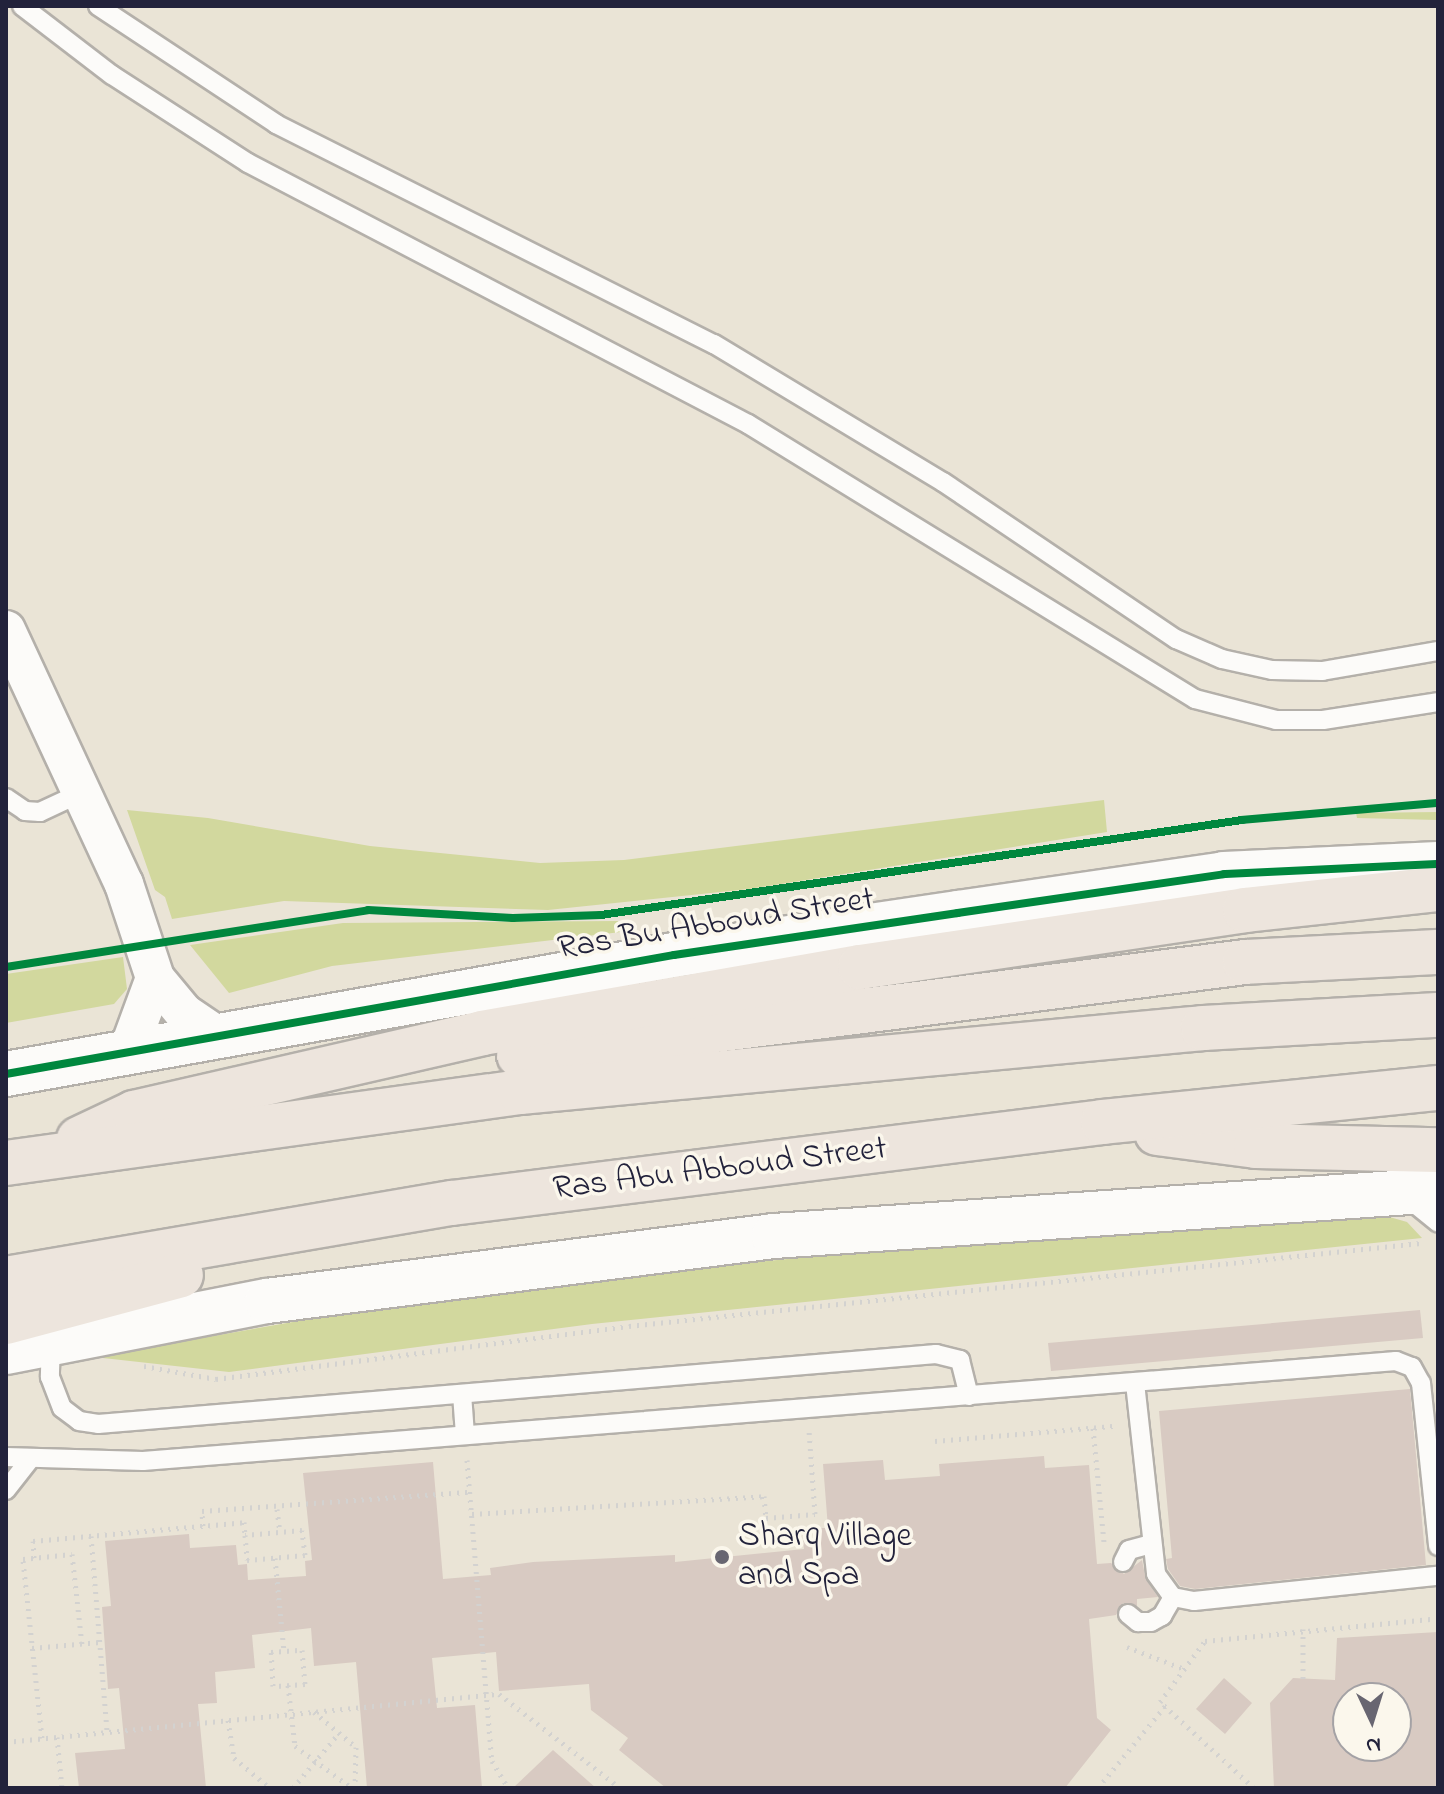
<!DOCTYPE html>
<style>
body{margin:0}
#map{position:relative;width:1444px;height:1794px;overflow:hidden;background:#eae4d6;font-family:"Indie Flower",sans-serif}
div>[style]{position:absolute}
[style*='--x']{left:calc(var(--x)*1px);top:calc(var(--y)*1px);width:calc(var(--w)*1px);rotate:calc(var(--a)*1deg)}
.green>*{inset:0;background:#d2d89e}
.building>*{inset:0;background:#d8cac2}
.path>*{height:5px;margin-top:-2.5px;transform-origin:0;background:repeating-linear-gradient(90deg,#d3d2d0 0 2px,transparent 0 8px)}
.roads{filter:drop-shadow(2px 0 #b4b0aa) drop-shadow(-2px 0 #b4b0aa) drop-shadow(0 2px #b4b0aa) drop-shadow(0 -2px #b4b0aa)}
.service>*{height:18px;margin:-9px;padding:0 9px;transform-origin:9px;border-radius:9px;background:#fcfbf9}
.minor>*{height:38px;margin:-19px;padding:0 19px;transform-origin:19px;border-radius:19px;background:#fcfbf9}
.tertiary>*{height:44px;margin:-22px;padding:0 22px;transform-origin:22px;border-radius:22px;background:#fcfbf9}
.motorway>*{height:44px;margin:-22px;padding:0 22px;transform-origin:22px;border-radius:22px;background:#ede5dd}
.cycleway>*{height:8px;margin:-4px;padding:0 4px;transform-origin:4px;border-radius:4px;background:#00873e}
.dots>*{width:22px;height:22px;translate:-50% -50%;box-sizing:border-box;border:4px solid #fbf7ec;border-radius:50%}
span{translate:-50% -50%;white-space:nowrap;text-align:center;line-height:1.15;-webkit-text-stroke:7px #fbf7ec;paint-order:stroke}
.street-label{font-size:34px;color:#22223b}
.poi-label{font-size:34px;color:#22223b}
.left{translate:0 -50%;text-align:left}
.frame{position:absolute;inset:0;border:8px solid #22223b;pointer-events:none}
.north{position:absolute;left:1332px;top:1682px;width:80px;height:80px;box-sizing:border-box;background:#fbf7ec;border:2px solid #a4a2a5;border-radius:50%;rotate:176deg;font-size:22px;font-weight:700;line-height:32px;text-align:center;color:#22223b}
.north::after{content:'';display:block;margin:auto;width:28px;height:36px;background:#686671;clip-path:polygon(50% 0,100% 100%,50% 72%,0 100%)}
</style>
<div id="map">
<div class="green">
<i style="clip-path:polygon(1104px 800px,1107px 832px,749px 889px,548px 910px,284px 901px,172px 919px,165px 897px,155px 890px,127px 810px,208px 818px,370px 846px,540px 863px,624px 860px)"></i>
<i style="clip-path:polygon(1438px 812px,1438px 820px,1357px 818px,1356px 813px)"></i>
<i style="clip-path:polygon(618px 921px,621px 932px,332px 966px,229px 993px,190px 945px,343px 923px)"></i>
<i style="clip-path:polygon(123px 957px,127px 989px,114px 1004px,6px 1023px,6px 974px)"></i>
<i style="clip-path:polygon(1386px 1216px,1407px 1222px,1422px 1238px,592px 1324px,229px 1372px,94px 1357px,310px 1319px,635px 1274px,919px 1246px)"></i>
</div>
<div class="building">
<i style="clip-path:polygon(1420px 1310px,1423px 1338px,1051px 1371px,1048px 1343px)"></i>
<i style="clip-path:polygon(1410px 1389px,1426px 1565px,1195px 1589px,1180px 1586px,1168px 1569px,1166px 1559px,1172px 1558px,1159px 1411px)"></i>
<i style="clip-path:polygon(1044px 1456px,1045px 1468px,1089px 1465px,1097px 1564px,1111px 1563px,1124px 1574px,1142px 1560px,1146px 1580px,1158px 1597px,1137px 1599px,1137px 1606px,1123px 1603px,1116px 1615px,1089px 1619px,1097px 1718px,1111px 1730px,1065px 1788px,666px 1788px,619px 1750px,628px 1738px,591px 1710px,589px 1684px,499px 1691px,496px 1652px,432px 1658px,437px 1708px,475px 1705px,482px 1788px,367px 1788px,356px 1662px,314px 1666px,311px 1628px,252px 1635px,255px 1668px,215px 1672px,217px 1703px,198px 1704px,206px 1788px,79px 1788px,75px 1753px,125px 1749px,119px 1688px,108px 1689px,102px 1607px,111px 1606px,105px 1541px,189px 1534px,190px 1548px,236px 1545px,238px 1565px,247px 1564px,248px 1580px,306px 1576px,305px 1561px,312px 1560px,303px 1473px,433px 1462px,443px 1579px,491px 1575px,490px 1568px,533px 1562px,675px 1555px,675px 1562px,804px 1549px,803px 1540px,819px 1539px,818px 1528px,828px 1528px,823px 1464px,883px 1460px,885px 1480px,940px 1476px,939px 1464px)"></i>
<i style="clip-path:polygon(evenodd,1438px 1632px,1438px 1788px,1274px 1788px,1270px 1703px,1293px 1678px,1335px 1680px,1337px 1638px,1438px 1632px,1348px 1698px,1396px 1698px,1396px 1746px,1348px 1746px,1348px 1698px)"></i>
<i style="clip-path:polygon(1224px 1678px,1252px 1703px,1225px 1734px,1196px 1709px)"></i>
<i style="clip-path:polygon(553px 1750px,596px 1788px,513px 1788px)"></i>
</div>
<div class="path">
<i style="--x:144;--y:1366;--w:73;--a:10.2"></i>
<i style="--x:216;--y:1379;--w:416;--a:-7.3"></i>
<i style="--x:629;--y:1326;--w:796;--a:-5.98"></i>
<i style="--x:1093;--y:1428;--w:116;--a:84.5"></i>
<i style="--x:935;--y:1441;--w:181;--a:-4.8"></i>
<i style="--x:467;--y:1460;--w:302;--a:85.3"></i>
<i style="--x:492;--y:1761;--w:31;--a:59"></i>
<i style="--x:277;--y:1509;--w:23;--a:83"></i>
<i style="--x:472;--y:1514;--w:293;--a:-3.5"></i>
<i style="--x:764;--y:1496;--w:22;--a:85"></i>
<i style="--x:766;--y:1518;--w:49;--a:-4.7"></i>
<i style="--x:815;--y:1514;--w:83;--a:-94.1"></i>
<i style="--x:203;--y:1526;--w:15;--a:-94"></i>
<i style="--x:202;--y:1511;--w:269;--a:-4.1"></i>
<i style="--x:91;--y:1536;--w:197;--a:85.3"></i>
<i style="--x:34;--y:1558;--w:17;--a:-93"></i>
<i style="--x:33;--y:1541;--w:212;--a:-5.1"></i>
<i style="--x:244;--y:1522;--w:13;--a:86"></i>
<i style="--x:245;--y:1535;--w:25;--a:85"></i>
<i style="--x:247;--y:1560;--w:58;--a:-4.9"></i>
<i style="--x:305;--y:1555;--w:25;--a:-97"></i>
<i style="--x:302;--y:1530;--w:57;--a:175"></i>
<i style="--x:275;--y:1558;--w:93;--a:84.5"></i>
<i style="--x:1303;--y:1629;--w:50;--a:90"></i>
<i style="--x:1127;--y:1647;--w:59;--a:20.9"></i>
<i style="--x:32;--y:1648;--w:68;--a:-5"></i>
<i style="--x:302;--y:1650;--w:34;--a:85"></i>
<i style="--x:305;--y:1684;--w:32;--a:176"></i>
<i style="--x:273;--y:1686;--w:34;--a:-93"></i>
<i style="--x:271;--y:1652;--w:31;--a:-4"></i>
<i style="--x:288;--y:1685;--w:61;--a:83.5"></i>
<i style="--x:295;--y:1746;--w:71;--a:36.4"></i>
<i style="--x:314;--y:1712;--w:55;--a:39.8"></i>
<i style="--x:356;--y:1747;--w:41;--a:91.4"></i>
<i style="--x:228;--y:1720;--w:38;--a:81"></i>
<i style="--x:234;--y:1758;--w:47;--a:39.8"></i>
<i style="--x:57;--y:1737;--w:51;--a:84.4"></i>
<i style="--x:42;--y:1738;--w:180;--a:-96.1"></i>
<i style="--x:23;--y:1559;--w:49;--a:-5.8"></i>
<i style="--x:72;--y:1554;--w:91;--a:83.7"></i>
<i style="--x:6;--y:1742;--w:495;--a:-5.6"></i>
<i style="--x:499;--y:1694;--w:153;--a:37.8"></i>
<i style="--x:293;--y:1788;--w:72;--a:-50.1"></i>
<i style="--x:1098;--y:1788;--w:106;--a:-50.7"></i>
<i style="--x:1254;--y:1788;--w:127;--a:-137.5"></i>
<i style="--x:1160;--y:1702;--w:76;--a:-53.6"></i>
<i style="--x:1205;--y:1641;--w:234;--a:-5.6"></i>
</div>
<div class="roads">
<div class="service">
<i style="--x:22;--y:6;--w:113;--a:37.5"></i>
<i style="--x:112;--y:75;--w:162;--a:32.9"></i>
<i style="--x:248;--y:163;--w:564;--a:27.56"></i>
<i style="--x:748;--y:424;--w:525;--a:31.6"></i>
<i style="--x:1195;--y:699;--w:84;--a:14.5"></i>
<i style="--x:1276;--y:720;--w:47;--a:0"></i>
<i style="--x:1323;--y:720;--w:116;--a:-8.9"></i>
<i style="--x:98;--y:6;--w:214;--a:33.5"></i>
<i style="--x:276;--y:124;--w:490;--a:26.7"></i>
<i style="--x:714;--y:344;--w:267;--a:31.1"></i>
<i style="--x:943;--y:482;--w:281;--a:34"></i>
<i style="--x:1176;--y:639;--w:50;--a:23.5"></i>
<i style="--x:1222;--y:659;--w:51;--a:12.4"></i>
<i style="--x:1272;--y:670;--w:50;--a:1.1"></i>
<i style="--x:1322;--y:671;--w:118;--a:-9.8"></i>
<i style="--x:6;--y:798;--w:23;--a:34"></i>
<i style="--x:25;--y:811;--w:15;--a:4"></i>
<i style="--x:40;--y:812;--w:47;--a:-24.9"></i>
<i style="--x:1410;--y:1200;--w:36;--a:39"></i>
<i style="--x:51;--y:1343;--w:34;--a:92"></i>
<i style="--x:50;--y:1377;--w:33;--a:69"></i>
<i style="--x:62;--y:1408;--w:21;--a:37"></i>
<i style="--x:79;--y:1421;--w:19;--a:9"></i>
<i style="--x:98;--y:1424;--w:841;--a:-4.77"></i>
<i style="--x:936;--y:1354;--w:25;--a:14"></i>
<i style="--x:960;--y:1360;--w:37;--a:76"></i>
<i style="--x:1135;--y:1383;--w:192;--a:83.7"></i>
<i style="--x:1156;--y:1574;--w:29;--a:54"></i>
<i style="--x:1173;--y:1597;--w:21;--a:11"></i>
<i style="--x:1194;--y:1601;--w:245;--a:-5.9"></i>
<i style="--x:462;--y:1394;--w:41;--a:85.8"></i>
<i style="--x:6;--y:1457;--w:137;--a:1.7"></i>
<i style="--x:143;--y:1461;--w:1257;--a:-4.56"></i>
<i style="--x:1396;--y:1361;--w:17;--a:21"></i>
<i style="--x:1412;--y:1367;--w:18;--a:61"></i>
<i style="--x:1421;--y:1383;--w:164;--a:84"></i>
<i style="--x:6;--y:1490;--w:37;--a:-52"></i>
<i style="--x:1123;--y:1562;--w:13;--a:-63"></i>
<i style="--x:1129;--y:1550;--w:24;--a:-15"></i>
<i style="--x:1128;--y:1614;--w:13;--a:39"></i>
<i style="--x:1138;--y:1622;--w:13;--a:0"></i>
<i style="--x:1151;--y:1622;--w:13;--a:-29"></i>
<i style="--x:1162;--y:1616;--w:22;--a:-60"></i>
</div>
<div class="minor">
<i style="--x:6;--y:630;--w:280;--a:65.1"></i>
<i style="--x:124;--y:884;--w:99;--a:71.7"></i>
<i style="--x:155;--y:978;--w:45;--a:50.4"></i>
<i style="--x:184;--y:1013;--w:45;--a:34"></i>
<i style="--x:127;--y:1054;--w:81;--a:-69.8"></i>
</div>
<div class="tertiary">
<i style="--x:6;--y:1074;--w:679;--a:-10.1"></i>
<i style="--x:674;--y:955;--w:287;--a:-8.4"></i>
<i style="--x:958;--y:913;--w:269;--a:-8.3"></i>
<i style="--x:1224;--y:874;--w:214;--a:-2.7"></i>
<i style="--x:6;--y:1352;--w:266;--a:-11.1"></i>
<i style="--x:267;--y:1301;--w:511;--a:-7.31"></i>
<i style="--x:774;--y:1236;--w:666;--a:-3.96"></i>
</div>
<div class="motorway">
<i style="--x:519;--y:1055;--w:732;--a:-7.3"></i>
<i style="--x:1245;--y:962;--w:193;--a:-3"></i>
<i style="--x:1157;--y:1133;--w:100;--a:7.5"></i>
<i style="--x:1256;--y:1146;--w:182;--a:1.3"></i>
<i style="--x:79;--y:1139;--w:61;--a:-25.3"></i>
<i style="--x:134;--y:1113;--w:357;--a:-12.9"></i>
<i style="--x:482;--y:1033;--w:384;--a:-9.9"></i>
<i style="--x:860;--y:967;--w:389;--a:-8.4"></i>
<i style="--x:1245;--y:910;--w:194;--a:-6.2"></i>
<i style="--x:6;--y:1163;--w:519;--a:-7.86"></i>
<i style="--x:520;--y:1092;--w:686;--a:-5.35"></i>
<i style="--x:1203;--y:1028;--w:235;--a:-3.2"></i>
<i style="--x:6;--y:1279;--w:452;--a:-9.7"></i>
<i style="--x:452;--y:1203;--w:656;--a:-7.09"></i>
<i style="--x:1103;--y:1122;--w:337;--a:-5.8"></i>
<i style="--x:6;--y:1322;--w:181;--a:-15"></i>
</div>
</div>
<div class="cycleway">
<i style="--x:6;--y:967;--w:366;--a:-8.9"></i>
<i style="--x:368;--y:910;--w:145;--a:3.2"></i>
<i style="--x:513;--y:918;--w:88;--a:-2"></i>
<i style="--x:601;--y:915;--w:648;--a:-8.43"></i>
<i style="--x:1242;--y:820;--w:197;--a:-5"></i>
<i style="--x:6;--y:1074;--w:679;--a:-10.1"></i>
<i style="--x:674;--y:955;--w:287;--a:-8.4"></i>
<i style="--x:958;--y:913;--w:269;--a:-8.3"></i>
<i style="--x:1224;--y:874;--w:214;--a:-2.7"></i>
</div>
<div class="dots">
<i style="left:722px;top:1557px;background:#686671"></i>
</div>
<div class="street-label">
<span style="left:716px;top:925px;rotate:-9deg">Ras Bu Abboud Street</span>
<span style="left:720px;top:1170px;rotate:-7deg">Ras Abu Abboud Street</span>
</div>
<div class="poi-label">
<span class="left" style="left:738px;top:1557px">Sharq Village<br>and Spa</span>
</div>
<div class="frame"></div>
<div class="north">N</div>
</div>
